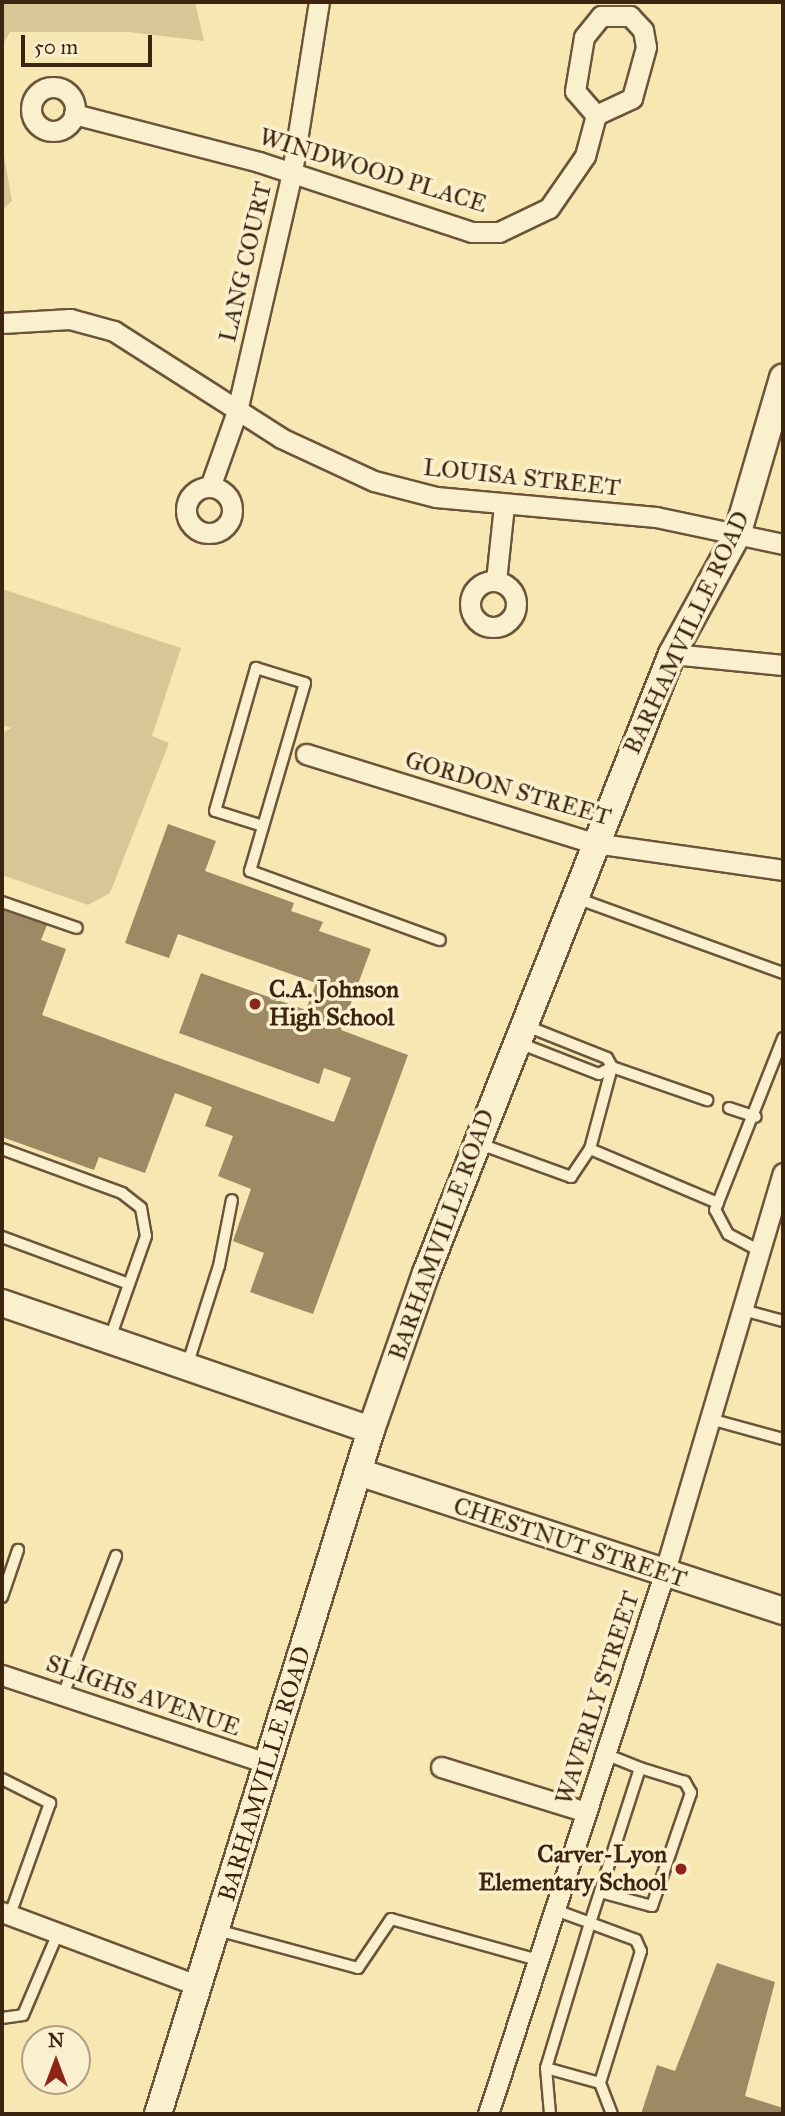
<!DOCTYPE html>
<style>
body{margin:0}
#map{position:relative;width:785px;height:2116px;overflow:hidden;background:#f7e8b3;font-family:"IM FELL Great Primer",serif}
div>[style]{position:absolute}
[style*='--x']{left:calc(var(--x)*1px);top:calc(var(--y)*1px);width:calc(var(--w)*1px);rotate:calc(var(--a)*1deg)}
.green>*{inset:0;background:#d7c797}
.building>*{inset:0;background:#9d8a65}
.roads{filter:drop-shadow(2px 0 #6b553a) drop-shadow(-2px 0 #6b553a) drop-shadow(0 2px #6b553a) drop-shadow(0 -2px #6b553a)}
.lane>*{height:10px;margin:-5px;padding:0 5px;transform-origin:5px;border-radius:5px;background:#faf0ce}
.street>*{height:19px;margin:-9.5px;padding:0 9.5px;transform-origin:9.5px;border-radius:9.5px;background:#faf0ce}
.street>.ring{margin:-9.5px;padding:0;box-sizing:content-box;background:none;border:19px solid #faf0ce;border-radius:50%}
.secondary>*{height:26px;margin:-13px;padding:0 13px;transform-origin:13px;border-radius:13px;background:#faf0ce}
.dots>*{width:19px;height:19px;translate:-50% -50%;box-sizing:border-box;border:4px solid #faf0ce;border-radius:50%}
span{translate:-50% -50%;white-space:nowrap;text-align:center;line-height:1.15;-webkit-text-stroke:7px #faf0ce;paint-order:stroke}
.street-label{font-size:24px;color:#3c2411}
.poi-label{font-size:24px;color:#3c2411;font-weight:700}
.left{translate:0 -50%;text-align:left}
.right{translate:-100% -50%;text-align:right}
.frame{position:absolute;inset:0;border:4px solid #3c2411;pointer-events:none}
.north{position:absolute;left:21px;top:2025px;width:70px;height:70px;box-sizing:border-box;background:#faf0ce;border:2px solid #ae9e82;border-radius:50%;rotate:0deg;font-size:19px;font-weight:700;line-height:28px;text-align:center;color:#3c2411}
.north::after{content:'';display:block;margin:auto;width:24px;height:32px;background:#8f2418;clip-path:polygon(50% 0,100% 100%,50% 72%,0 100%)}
.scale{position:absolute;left:21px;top:35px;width:131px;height:32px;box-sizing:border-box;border:4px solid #3c2411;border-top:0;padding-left:9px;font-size:21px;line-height:24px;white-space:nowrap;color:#3c2411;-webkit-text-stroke:5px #faf0ce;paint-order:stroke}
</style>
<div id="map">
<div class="green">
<i style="clip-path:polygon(2px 2px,195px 2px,204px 41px,128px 32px,10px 32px,2px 46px)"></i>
<i style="clip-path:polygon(2px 145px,12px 201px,2px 210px)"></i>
<i style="clip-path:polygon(2px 589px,181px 648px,152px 736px,169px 743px,110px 893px,88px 905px,2px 875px,2px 733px,11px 728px,2px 725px)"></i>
</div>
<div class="building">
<i style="clip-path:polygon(168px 824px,216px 841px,205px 871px,294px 903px,291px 911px,323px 922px,319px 931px,371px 949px,341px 1030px,408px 1055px,313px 1314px,250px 1292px,264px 1253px,233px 1241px,251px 1189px,218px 1176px,233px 1136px,205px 1126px,212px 1107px,175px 1093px,145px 1173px,99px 1157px,94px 1170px,2px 1137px,2px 910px,47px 925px,41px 940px,66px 949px,42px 1015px,334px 1122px,351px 1078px,324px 1068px,319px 1084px,179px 1033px,201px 973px,306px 1010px,316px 983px,178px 934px,169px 958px,125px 943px)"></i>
<i style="clip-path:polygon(717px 1963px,775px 1982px,745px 2096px,783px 2108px,783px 2114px,641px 2114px,657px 2065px,675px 2071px)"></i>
</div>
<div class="roads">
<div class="lane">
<i style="--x:263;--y:826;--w:50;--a:-162.6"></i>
<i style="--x:215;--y:811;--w:149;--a:-74"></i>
<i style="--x:256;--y:668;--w:51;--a:17"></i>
<i style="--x:305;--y:683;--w:196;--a:106.3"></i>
<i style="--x:250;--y:871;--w:202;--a:20"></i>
<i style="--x:576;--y:898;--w:220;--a:19.9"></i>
<i style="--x:2;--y:902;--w:79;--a:19.1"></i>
<i style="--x:519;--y:1043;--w:86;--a:21.2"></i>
<i style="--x:599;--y:1074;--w:15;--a:-28"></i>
<i style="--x:612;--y:1067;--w:10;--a:-119"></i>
<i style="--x:607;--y:1058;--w:87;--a:-158.4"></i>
<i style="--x:729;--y:1108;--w:28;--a:18"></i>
<i style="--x:480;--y:1144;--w:97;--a:19.9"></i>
<i style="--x:571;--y:1177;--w:34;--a:-56"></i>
<i style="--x:590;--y:1149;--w:139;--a:22.9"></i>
<i style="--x:2;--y:1149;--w:128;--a:20.1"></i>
<i style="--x:122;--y:1193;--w:24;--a:38"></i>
<i style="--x:141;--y:1208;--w:28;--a:80"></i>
<i style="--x:146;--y:1236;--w:108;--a:109.4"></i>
<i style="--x:590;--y:1149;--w:85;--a:-75"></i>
<i style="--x:612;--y:1067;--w:101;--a:19.2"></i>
<i style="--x:2;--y:1237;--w:135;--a:20.3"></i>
<i style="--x:760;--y:1251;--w:36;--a:-152"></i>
<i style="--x:728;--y:1234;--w:27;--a:-118"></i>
<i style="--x:715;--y:1210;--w:185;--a:-68.4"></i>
<i style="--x:743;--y:1310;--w:41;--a:15.4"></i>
<i style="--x:187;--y:1366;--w:105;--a:-72.3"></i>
<i style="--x:219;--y:1266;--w:67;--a:-78.9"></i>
<i style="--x:710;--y:1419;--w:76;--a:15.3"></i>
<i style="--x:2;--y:1597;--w:50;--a:-71.2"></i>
<i style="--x:63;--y:1695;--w:149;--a:-69.1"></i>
<i style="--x:2;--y:1779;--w:54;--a:26.6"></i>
<i style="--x:50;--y:1803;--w:119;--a:109.7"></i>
<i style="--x:600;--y:1892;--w:54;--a:15.1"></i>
<i style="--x:652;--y:1906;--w:120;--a:-71"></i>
<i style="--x:691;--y:1793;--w:13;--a:-119"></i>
<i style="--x:685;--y:1782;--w:47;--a:-162.7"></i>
<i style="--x:555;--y:1910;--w:37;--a:20"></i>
<i style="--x:590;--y:1923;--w:49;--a:20.3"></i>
<i style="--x:636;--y:1940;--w:12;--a:66"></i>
<i style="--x:641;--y:1951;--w:138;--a:107.3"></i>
<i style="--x:600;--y:2083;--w:56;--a:-164.5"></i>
<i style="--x:546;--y:2068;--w:152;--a:-73.1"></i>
<i style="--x:590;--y:1923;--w:163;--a:-72.1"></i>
<i style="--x:640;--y:1768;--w:38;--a:-158"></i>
<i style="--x:217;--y:1930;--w:146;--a:15.1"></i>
<i style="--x:358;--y:1968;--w:59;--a:-56"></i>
<i style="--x:391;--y:1919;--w:153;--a:15.6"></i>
<i style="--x:2;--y:2018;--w:21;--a:-8"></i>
<i style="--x:23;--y:2015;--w:89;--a:-66.9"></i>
<i style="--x:546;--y:2068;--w:46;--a:85"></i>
<i style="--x:600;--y:2083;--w:33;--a:69"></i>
</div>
<div class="street">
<i class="ring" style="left:31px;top:87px;width:25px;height:25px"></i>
<i style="--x:74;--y:114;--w:191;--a:14.5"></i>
<i style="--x:259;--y:162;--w:224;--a:18.2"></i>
<i style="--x:472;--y:232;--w:27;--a:0"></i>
<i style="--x:499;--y:232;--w:55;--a:-25.6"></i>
<i style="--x:549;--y:208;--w:63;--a:-55.3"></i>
<i style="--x:585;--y:156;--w:42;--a:-75"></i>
<i style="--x:596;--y:115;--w:40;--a:-25"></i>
<i style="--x:632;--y:98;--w:53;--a:-74.6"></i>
<i style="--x:646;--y:47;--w:17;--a:-100"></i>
<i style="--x:643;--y:30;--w:19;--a:-133"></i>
<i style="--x:630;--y:16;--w:29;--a:180"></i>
<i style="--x:601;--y:16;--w:27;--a:129"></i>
<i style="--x:584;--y:37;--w:55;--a:99.5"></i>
<i style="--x:575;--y:91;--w:32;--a:49"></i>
<i style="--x:2;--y:323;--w:68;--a:-3.4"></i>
<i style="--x:70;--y:319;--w:46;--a:15.3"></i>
<i style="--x:114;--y:331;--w:198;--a:32.6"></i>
<i style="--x:281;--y:438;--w:102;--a:24.8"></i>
<i style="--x:374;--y:481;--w:64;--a:14.5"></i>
<i style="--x:436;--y:497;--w:221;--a:5.2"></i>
<i style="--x:656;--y:517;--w:130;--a:12"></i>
<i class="ring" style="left:186px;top:487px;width:27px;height:27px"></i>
<i style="--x:210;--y:487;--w:81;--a:-70.4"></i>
<i style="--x:237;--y:411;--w:245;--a:-77"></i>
<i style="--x:292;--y:172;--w:172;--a:-81"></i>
<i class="ring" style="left:470px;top:581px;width:27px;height:27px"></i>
<i style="--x:496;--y:581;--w:76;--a:-84"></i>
<i style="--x:672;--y:654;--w:112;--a:5.7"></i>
<i style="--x:306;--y:754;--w:301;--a:17.2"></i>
<i style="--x:594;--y:843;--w:191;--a:8.1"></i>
<i style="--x:2;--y:1675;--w:281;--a:18.4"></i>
<i style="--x:441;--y:1767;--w:152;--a:17.2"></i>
<i style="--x:2;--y:1912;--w:210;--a:20.6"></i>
<i style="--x:488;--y:2114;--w:568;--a:-71.95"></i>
<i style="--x:664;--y:1574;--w:418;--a:-73.5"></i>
</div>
<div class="secondary">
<i style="--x:2;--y:1303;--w:390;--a:19"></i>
<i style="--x:358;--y:1472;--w:447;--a:18.1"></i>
<i style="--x:158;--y:2114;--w:716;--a:-72.7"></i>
<i style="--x:371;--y:1430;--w:166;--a:-70.7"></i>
<i style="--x:426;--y:1273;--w:666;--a:-68.33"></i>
<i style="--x:672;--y:654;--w:136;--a:-61.4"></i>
<i style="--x:737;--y:535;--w:164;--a:-73.7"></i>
</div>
</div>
<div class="dots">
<i style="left:255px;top:1004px;background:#8f2418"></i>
<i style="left:681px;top:1869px;background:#8f2418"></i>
</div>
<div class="street-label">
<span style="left:373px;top:171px;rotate:17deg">WINDWOOD PLACE</span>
<span style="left:246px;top:262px;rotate:-77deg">LANG COURT</span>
<span style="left:522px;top:478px;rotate:6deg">LOUISA STREET</span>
<span style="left:687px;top:633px;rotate:-65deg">BARHAMVILLE ROAD</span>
<span style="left:508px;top:789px;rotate:16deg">GORDON STREET</span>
<span style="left:442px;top:1235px;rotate:-70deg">BARHAMVILLE ROAD</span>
<span style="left:570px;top:1543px;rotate:18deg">CHESTNUT STREET</span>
<span style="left:143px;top:1696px;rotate:19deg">SLIGHS AVENUE</span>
<span style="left:598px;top:1698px;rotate:-72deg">WAVERLY STREET</span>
<span style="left:265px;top:1774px;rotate:-73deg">BARHAMVILLE ROAD</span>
</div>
<div class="poi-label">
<span class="left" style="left:269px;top:1004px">C.A. Johnson<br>High School</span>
<span class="right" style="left:667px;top:1869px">Carver-Lyon<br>Elementary School</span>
</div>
<div class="frame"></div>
<div class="north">N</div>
<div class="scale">50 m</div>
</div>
